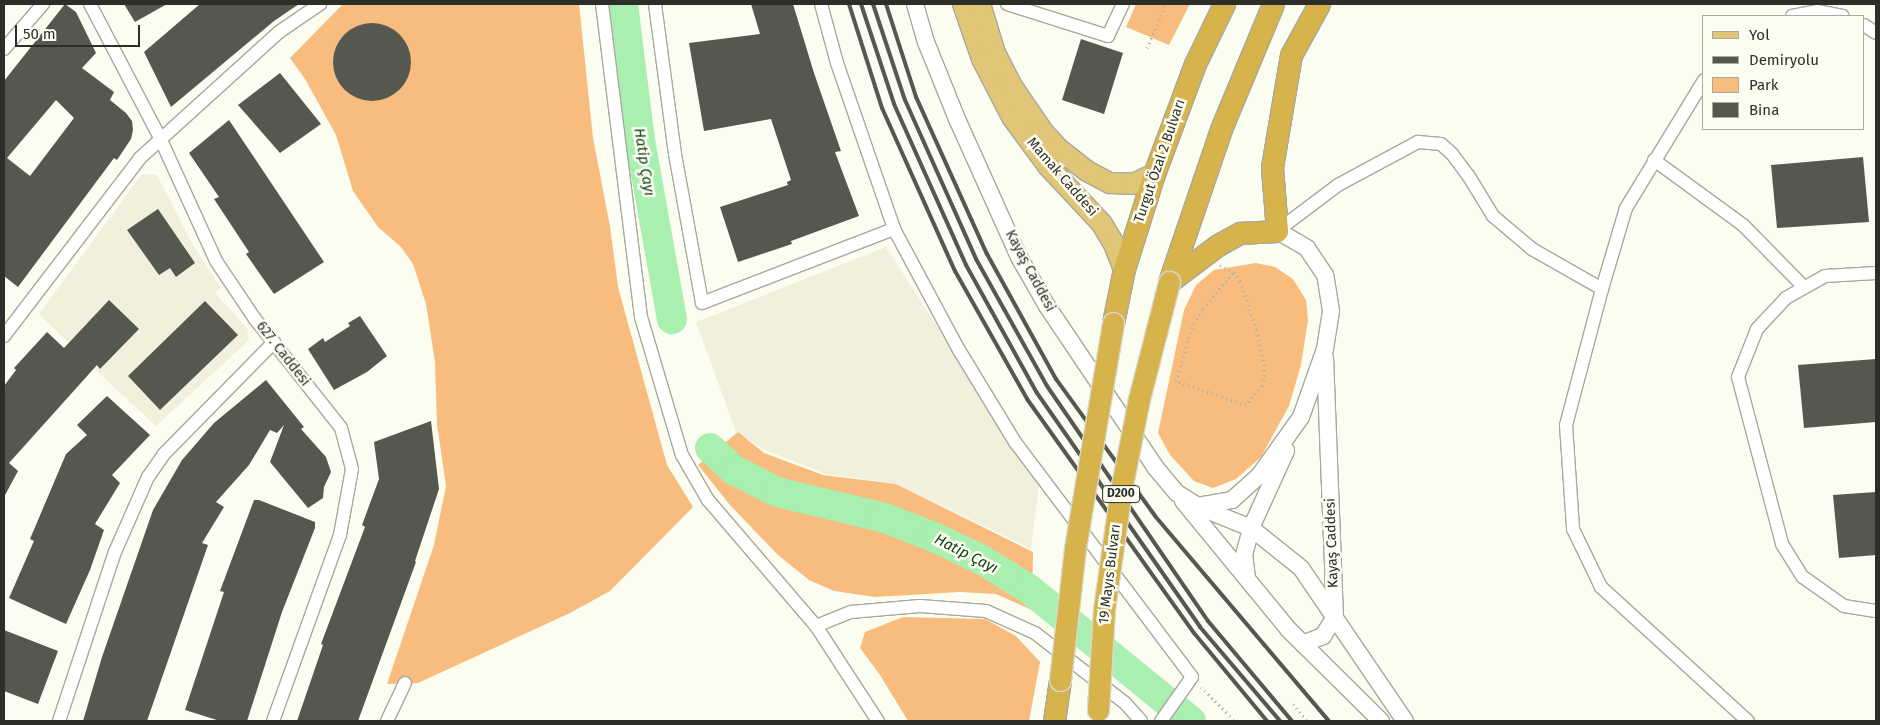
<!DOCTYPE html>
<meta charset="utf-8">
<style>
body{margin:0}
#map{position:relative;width:1880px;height:725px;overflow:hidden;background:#fcfdf1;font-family:"Fira Sans",sans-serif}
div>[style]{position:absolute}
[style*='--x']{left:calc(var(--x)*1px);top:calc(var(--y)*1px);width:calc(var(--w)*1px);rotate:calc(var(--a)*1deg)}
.built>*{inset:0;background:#f0f0dd}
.green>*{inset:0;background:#f8bc7e}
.river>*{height:30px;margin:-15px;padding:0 15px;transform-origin:15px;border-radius:15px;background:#a9efaf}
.building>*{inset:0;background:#54584f}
.round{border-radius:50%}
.path>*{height:3px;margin-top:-1.5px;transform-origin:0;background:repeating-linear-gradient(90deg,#afb0a7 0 1px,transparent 0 5px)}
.roads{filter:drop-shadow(1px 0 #a8a89d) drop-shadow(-1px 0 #a8a89d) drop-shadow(0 1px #a8a89d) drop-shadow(0 -1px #a8a89d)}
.minor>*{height:12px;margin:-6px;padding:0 6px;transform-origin:6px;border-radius:6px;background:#fff}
.tertiary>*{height:16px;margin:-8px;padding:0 8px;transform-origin:8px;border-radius:8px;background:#fff}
.primary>*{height:20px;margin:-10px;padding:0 10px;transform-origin:10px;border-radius:10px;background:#e1c678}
.trunk>*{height:21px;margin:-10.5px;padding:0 10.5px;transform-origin:10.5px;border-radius:10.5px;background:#d7b34b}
.rail>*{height:4px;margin:-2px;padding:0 2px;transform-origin:2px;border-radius:2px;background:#565750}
.bridges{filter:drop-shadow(1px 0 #d9d9d8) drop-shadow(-1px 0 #d9d9d8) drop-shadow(0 1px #d9d9d8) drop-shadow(0 -1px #d9d9d8)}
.trunk-bridge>*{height:21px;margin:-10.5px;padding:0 10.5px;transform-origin:10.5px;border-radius:10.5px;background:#d7b34b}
span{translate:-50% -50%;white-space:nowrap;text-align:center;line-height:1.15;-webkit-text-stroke:5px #fcfdf1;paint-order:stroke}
.shield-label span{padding:1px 4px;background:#fcfdf1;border:1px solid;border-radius:4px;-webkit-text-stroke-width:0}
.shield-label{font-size:12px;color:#2e2e29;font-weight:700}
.street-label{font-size:14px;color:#2e2e29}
.water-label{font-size:15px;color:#0e4019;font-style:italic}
.frame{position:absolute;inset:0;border:5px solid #2e2e29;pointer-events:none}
.legend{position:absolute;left:1702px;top:15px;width:162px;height:115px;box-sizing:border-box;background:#fcfdf1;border:1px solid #aaaaa1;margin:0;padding:6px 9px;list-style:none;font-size:15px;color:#2e2e29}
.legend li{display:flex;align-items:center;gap:10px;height:25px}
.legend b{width:25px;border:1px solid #aaaaa1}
.scale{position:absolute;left:15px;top:25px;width:125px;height:22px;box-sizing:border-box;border:2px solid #2e2e29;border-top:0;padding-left:6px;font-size:15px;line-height:18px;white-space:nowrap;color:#2e2e29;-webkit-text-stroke:4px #fcfdf1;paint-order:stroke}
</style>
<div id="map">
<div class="built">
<i style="clip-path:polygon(142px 174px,157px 175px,193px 245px,221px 288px,215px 293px,247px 328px,249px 340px,156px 426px,103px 377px,39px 314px)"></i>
<i style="clip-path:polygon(886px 247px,1039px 485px,1031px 549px,897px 484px,826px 474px,765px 450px,736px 432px,696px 322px)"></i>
</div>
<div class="green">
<i style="clip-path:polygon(343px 4px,579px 4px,593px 138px,610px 226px,618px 287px,667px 465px,693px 507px,610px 591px,570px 613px,418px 683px,387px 684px,434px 545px,446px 486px,437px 424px,435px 362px,426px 304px,413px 264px,401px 247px,378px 227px,353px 191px,336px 135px,305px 79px,290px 58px)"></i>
<i style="clip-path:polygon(1136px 4px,1190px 4px,1169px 45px,1126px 27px)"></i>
<i style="clip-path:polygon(1256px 263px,1275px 267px,1293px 279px,1306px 300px,1308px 320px,1301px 365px,1289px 406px,1261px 457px,1236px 479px,1213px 488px,1194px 481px,1170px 455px,1158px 433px,1184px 310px,1196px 285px,1214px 270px)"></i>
<i style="clip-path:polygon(738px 432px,764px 453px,823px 475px,896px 484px,1033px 552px,1032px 610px,996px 594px,960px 592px,875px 597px,834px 591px,809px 580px,778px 555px,730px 505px,698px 465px)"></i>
<i style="clip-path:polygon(903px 617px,985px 619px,1016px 636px,1040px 662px,1029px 721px,908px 721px,880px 675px,860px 648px,865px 632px)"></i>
</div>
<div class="river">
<i style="--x:623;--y:4;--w:137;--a:82.9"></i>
<i style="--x:640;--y:140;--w:182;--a:79.9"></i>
<i style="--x:710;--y:448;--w:33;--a:43"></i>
<i style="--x:734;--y:470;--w:48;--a:27.1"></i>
<i style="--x:777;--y:492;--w:111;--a:13.5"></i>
<i style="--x:885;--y:518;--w:53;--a:21.2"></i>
<i style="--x:934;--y:537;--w:53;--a:25.6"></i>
<i style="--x:982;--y:560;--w:55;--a:31.7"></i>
<i style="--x:1029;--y:589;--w:209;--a:39.2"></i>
</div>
<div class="building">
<i style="clip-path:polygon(evenodd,65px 4px,76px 12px,96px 53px,82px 68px,114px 92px,110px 100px,126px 113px,132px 121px,133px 130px,131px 139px,117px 160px,114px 158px,18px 287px,4px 276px,4px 81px,65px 4px,56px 100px,74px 118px,30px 176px,7px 158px,56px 100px)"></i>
<i style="clip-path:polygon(124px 4px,167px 4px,135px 22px)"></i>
<i style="clip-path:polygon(200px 4px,299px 4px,274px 21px,171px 107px,144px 52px)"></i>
<i style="clip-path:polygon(751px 4px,793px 4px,814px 73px,841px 151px,835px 152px,859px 216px,791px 241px,792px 244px,738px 262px,720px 207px,788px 185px,787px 182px,791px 180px,771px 119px,704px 131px,689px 43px,760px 34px)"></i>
<i class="round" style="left:333px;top:23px;width:78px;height:78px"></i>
<i style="clip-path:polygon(1081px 39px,1123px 53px,1104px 114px,1062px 100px)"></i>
<i style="clip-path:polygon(280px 73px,321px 124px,280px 153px,238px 105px)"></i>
<i style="clip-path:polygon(229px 120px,324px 262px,274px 294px,246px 254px,249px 252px,214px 199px,219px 197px,189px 153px)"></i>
<i style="clip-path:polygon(1863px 157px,1869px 222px,1777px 228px,1771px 165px)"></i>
<i style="clip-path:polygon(158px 209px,195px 263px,176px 277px,170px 268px,159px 275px,127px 230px)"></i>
<i style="clip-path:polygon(109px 300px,139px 329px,100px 369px,97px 365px,9px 463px,18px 471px,4px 497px,4px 386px,16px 370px,14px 368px,47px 332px,64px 348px)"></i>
<i style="clip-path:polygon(205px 301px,238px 335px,160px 410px,128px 376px)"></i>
<i style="clip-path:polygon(360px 316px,387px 356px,367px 372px,334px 390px,308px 349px,323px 338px,325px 342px,350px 326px,348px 323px)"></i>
<i style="clip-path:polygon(1876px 359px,1876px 422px,1804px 428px,1798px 365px)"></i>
<i style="clip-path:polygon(266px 380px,304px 427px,301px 429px,326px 457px,331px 472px,324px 487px,323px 498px,308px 508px,270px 462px,284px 425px,277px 433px,270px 430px,249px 465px,216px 502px,224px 507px,202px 543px,208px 545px,147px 721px,83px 721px,102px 657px,153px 510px,182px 460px,214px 423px)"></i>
<i style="clip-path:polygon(107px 396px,150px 435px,112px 475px,120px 483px,95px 524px,104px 530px,90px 570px,66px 624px,9px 598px,34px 541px,30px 539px,66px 454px,87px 435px,77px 425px)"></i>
<i style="clip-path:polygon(431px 421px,439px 489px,415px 561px,416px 562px,358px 721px,297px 721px,323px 645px,321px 644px,365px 527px,362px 525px,379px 479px,374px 442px)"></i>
<i style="clip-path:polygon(1876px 492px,1876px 555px,1839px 558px,1833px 495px)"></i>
<i style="clip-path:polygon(254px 500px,259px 500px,315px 522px,315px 528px,282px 612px,247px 721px,220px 721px,185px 710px,224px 592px,220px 591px)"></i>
<i style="clip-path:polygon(4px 630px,58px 651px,38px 704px,4px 691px)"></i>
</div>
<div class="path">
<i style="--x:1147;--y:48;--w:48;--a:-66.6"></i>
<i style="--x:1220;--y:265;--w:16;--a:27"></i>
<i style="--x:1234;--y:272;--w:11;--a:56"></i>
<i style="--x:1240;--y:281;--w:52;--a:70.9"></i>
<i style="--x:1257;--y:330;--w:41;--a:78.7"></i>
<i style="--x:1265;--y:370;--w:16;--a:101"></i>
<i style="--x:1262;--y:386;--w:25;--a:130"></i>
<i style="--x:1246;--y:405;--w:74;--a:-161.1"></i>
<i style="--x:1176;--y:381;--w:55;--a:-73.2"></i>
<i style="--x:1192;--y:328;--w:23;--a:-61"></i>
<i style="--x:1203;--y:308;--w:48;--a:-49.3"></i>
<i style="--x:1201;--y:687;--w:48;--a:45"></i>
<i style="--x:1293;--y:704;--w:22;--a:51"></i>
</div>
<div class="roads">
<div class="minor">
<i style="--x:90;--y:4;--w:151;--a:62.4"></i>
<i style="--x:160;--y:138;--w:135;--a:65.5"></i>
<i style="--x:216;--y:261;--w:70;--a:56.1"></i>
<i style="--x:255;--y:319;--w:139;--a:51.7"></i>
<i style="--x:341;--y:428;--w:42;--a:75"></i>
<i style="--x:352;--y:469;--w:67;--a:100.3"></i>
<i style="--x:340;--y:535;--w:198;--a:109.8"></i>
<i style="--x:602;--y:4;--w:315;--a:82.9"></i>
<i style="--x:641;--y:317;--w:144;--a:73.5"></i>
<i style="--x:682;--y:455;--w:52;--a:60"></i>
<i style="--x:708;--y:500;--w:166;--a:49.4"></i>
<i style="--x:816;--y:626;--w:113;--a:56.9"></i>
<i style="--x:655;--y:4;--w:151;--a:82.4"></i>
<i style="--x:675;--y:154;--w:151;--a:79.7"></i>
<i style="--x:702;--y:303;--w:206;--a:-21.1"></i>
<i style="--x:821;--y:4;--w:61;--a:74.8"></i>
<i style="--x:837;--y:63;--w:176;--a:71"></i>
<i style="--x:894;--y:229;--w:137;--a:61.8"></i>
<i style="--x:959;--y:350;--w:108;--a:58.7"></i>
<i style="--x:1015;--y:442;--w:294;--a:53"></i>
<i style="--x:1192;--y:677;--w:54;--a:125.2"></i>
<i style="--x:1007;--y:4;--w:106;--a:17.6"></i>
<i style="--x:1108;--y:36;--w:35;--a:-65"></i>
<i style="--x:1792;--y:16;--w:25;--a:-11"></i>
<i style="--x:1817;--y:11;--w:26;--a:11"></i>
<i style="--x:1864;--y:25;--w:14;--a:34"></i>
<i style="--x:4;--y:49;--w:60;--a:-49.1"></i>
<i style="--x:1654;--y:160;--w:110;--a:36.1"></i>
<i style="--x:1743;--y:225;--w:87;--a:45.5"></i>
<i style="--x:1277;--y:231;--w:76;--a:-37"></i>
<i style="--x:1338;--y:185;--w:91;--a:-28.3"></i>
<i style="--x:1418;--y:142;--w:23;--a:5"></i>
<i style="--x:1441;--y:144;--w:15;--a:42"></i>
<i style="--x:1452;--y:154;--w:26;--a:53"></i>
<i style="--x:1468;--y:175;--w:48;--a:58.6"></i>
<i style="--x:1493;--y:216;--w:51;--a:40.2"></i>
<i style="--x:1532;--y:249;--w:81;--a:29.7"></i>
<i style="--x:1602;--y:289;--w:84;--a:-73.5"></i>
<i style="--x:1626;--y:208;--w:150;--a:-58.6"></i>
<i style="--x:1876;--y:273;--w:51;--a:176.6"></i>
<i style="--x:1825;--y:276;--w:45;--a:150.6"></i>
<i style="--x:1786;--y:298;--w:42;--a:133.1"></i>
<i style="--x:1757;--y:329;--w:52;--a:111.6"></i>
<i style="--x:1738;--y:377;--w:173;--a:75.2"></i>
<i style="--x:1782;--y:544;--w:39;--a:58"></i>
<i style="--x:1803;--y:577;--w:50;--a:35.3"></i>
<i style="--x:1844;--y:606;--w:32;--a:9"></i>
<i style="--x:1602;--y:289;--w:141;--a:104.8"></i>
<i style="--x:1566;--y:425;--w:104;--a:86.1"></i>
<i style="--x:1573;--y:529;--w:64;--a:64.2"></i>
<i style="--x:1601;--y:587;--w:199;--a:42.4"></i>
<i style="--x:4;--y:336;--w:224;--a:-52.6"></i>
<i style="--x:140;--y:158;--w:188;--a:-42.2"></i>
<i style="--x:279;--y:32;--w:50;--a:-34.3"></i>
<i style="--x:816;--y:626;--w:38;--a:-22"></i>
<i style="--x:851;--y:612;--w:69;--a:-5"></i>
<i style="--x:920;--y:606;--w:66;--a:4.3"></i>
<i style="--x:986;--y:611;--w:54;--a:24.2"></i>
<i style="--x:1035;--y:633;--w:114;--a:37.9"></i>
<i style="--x:1125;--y:703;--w:24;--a:48"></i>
<i style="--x:59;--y:721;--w:178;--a:-71.7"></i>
<i style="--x:115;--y:552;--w:82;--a:-66.3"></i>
<i style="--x:148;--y:477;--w:28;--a:-55"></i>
<i style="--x:164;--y:454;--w:157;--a:-45.5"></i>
<i style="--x:387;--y:721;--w:42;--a:-64.7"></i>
</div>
<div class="tertiary">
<i style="--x:915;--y:4;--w:40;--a:74"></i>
<i style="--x:926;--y:42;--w:83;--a:68.1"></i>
<i style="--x:957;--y:119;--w:151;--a:65.8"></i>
<i style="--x:1019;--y:257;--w:56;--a:60.3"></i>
<i style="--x:1047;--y:306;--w:194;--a:56.1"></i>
<i style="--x:1155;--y:467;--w:34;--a:50"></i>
<i style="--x:1177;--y:493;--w:25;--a:32"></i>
<i style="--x:1198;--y:506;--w:35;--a:-10"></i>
<i style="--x:1232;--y:500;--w:36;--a:-42"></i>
<i style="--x:1259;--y:476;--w:72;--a:-54.6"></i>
<i style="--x:1301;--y:417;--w:72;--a:-70.6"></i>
<i style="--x:1325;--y:349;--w:38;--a:-81"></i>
<i style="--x:1331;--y:311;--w:36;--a:-99"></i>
<i style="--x:1325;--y:275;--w:32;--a:-124"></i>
<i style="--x:1307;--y:248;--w:34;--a:-150"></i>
<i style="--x:1183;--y:501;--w:166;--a:50.6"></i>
<i style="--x:1288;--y:629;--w:131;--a:44.7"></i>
<i style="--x:1199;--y:507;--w:56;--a:22"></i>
<i style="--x:1251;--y:528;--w:64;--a:38.7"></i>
<i style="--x:1301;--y:568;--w:185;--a:55.8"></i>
<i style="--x:1247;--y:578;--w:23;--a:-97"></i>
<i style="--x:1244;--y:555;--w:28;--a:-75"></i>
<i style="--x:1251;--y:528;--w:85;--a:-65.6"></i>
<i style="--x:1303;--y:644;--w:22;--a:-22"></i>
<i style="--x:1323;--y:636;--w:22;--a:-58"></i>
<i style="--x:1335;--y:617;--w:259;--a:-92.2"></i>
</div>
<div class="primary">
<i style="--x:963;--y:4;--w:58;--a:70.9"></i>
<i style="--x:982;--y:59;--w:65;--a:62.7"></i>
<i style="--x:1012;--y:117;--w:61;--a:53.7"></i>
<i style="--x:1048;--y:166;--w:79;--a:47"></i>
<i style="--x:1102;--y:224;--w:21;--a:59"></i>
<i style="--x:1113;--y:242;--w:29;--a:68"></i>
<i style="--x:980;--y:4;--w:51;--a:73"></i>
<i style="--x:995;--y:53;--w:36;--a:63"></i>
<i style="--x:1011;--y:85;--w:58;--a:55.5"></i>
<i style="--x:1044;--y:133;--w:23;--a:47"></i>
<i style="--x:1060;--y:150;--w:34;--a:38"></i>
<i style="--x:1087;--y:171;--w:26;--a:28"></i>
<i style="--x:1110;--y:183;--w:23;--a:2"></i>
<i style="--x:1133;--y:184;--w:23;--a:-25"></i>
</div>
<div class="trunk">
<i style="--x:1169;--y:282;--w:61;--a:-37.1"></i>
<i style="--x:1218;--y:245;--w:25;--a:-29"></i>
<i style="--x:1240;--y:233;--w:37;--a:-3"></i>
<i style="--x:1277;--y:231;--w:64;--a:-94.5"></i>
<i style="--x:1272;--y:167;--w:114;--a:-80.4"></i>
<i style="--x:1291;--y:55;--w:58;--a:-61.2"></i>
<i style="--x:1169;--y:282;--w:162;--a:-71.2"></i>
<i style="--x:1221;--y:129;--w:135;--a:-67.4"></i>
<i style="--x:1113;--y:323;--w:55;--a:-78.5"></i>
<i style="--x:1124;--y:269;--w:100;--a:-72.5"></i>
<i style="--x:1154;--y:174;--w:117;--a:-69.6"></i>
<i style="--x:1195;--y:64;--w:67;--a:-64.2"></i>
<i style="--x:1054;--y:721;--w:41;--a:-81.7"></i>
</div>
</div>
<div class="rail">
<i style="--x:849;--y:4;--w:109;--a:72.4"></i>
<i style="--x:882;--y:108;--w:179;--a:65.9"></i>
<i style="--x:955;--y:271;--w:147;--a:60.6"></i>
<i style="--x:1027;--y:399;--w:287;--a:54.5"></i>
<i style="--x:1194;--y:633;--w:114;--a:50.3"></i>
<i style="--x:861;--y:4;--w:105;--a:71.7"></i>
<i style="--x:894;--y:104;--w:176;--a:65.9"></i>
<i style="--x:966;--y:265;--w:146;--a:61"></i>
<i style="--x:1037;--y:393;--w:285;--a:55.1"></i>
<i style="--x:1200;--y:627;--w:123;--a:49.6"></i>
<i style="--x:873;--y:4;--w:101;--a:71.6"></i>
<i style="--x:905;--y:100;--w:174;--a:65.9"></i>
<i style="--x:976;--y:259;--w:145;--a:60.8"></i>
<i style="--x:1047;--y:386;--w:285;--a:55.6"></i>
<i style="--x:1208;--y:621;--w:131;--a:50"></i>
<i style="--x:886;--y:4;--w:98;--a:72.1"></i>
<i style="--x:916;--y:97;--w:172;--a:65.7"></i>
<i style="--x:987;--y:254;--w:143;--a:61.1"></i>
<i style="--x:1056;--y:379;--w:169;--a:54.1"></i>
<i style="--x:1155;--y:516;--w:269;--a:49.7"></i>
</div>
<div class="bridges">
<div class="trunk-bridge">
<i style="--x:1060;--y:680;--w:133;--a:-83.5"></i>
<i style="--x:1075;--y:548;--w:228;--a:-80.4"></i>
<i style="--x:1098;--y:710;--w:101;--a:-86.6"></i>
<i style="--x:1104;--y:609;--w:120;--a:-81.9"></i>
<i style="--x:1121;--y:490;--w:93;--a:-78.8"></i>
<i style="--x:1139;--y:399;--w:121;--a:-75.6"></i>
</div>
</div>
<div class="shield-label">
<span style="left:1121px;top:494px">D200</span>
</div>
<div class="street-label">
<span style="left:1160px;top:161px;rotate:-71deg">Turgut Özal 2 Bulvarı</span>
<span style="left:1062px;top:177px;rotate:49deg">Mamak Caddesi</span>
<span style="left:1030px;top:271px;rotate:62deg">Kayaş Caddesi</span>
<span style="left:283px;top:354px;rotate:52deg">627. Caddesi</span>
<span style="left:1332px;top:543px;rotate:-92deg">Kayaş Caddesi</span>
<span style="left:1110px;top:574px;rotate:-83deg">19 Mayıs Bulvarı</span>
</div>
<div class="water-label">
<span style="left:644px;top:162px;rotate:81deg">Hatip Çayı</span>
<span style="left:966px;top:554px;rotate:27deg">Hatip Çayı</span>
</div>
<div class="frame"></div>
<ul class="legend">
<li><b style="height:6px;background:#e1c678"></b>Yol</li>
<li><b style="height:6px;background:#565750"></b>Demiryolu</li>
<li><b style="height:14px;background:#f8bc7e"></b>Park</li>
<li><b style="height:14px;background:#54584f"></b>Bina</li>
</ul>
<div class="scale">50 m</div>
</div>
